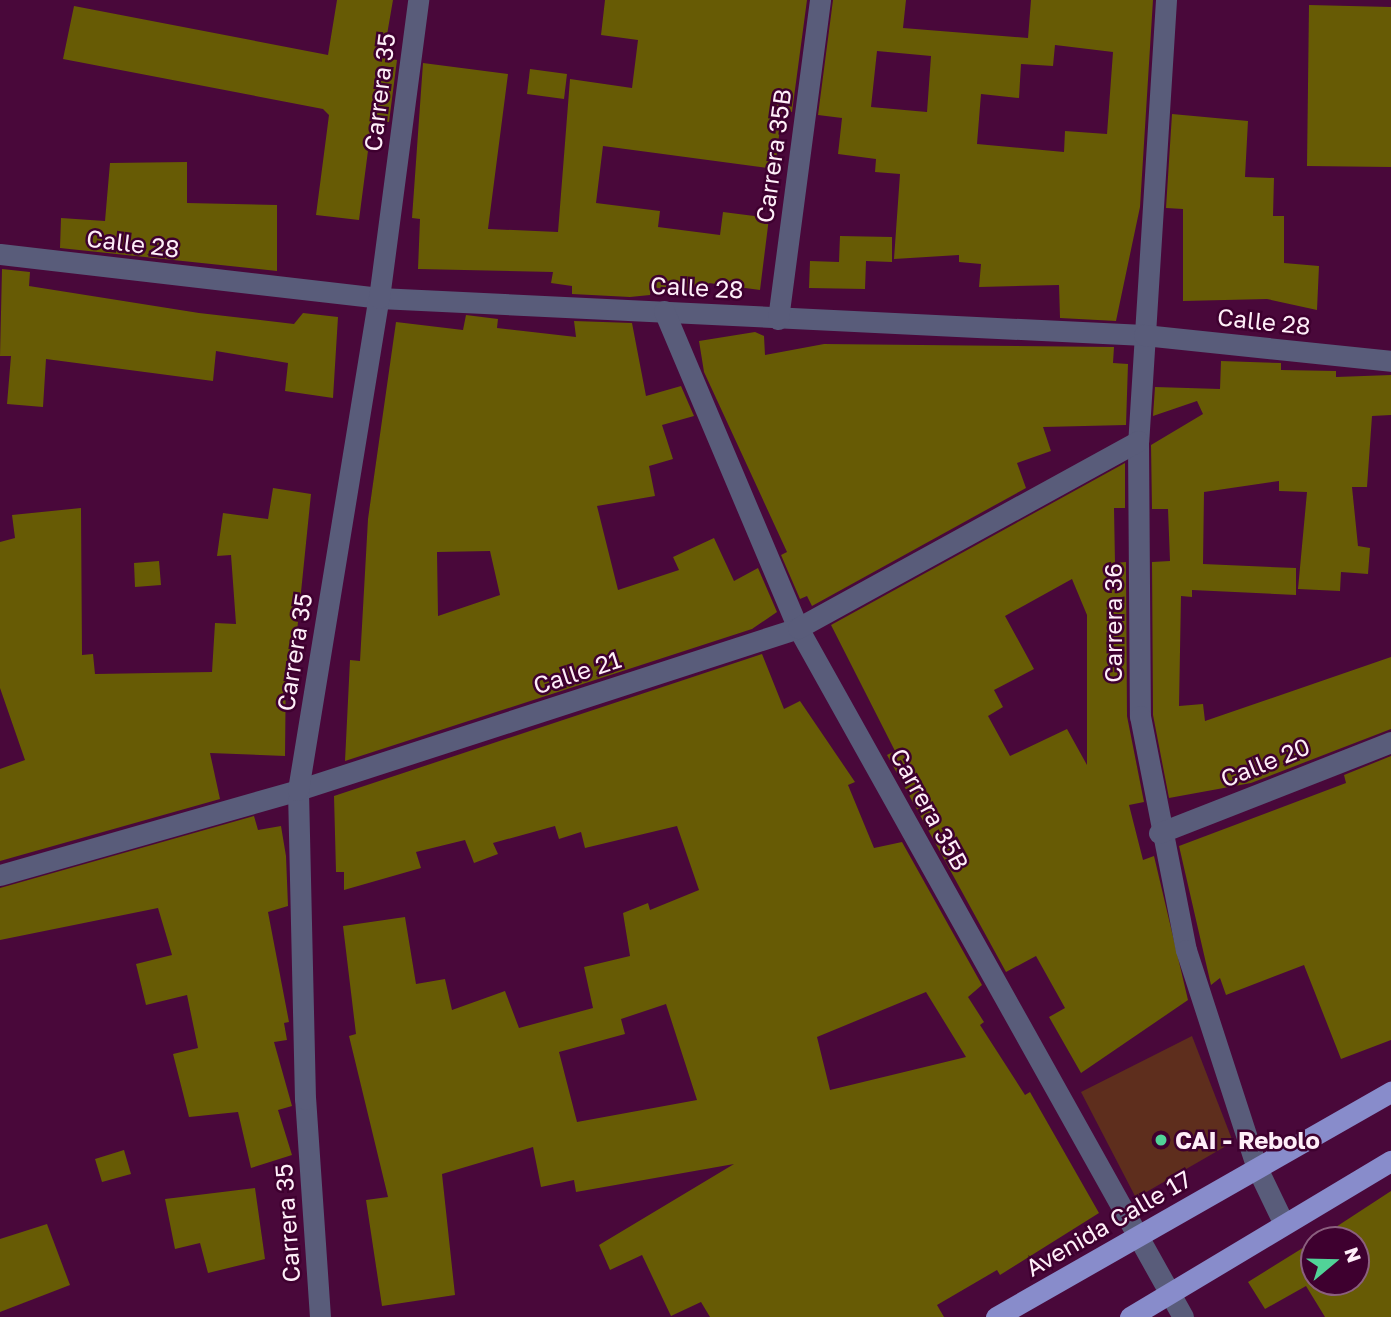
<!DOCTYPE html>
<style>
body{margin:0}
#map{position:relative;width:1391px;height:1317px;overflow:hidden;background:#49083a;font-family:"Golos Text",sans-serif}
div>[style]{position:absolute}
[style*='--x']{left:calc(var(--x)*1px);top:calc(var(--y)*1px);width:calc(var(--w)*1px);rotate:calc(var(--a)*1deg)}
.green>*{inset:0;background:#5e2e1d}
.building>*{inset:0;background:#675b05}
.minor>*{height:21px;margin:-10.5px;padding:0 10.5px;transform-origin:10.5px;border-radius:10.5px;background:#595c7a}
.major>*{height:21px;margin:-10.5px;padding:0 10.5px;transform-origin:10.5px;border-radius:10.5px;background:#888ccb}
.dots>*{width:19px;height:19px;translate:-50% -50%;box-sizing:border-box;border:4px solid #3e002f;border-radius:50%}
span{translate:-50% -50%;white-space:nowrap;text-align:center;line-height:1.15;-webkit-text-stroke:5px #3e002f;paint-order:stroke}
.street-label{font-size:24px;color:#feeef8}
.poi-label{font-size:24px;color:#feeef8;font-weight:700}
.left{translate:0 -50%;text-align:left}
.north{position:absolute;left:1300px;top:1226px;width:70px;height:70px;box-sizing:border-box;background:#3e002f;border:2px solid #8b5f7f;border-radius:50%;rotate:71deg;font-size:19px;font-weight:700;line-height:28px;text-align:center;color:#feeef8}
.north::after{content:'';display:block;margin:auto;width:24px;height:32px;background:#51d398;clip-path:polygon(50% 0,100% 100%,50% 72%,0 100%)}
</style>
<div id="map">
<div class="green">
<i style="clip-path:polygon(1192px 1036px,1233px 1142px,1136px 1198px,1081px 1092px)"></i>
</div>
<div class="building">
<i style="clip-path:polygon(337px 0,393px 0,383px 58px,397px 60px,389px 122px,372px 120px,359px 220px,316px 215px,329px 115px,323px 109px,63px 59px,74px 6px,328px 55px)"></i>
<i style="clip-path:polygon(605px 0,807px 0,792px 112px,782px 111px,775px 169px,603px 146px,596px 203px,660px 211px,658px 227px,720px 235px,723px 212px,769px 218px,760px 290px,709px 283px,707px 295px,651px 287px,650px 295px,630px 297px,572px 294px,572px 286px,551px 283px,553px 272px,418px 269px,420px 219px,412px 218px,423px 63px,508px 74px,488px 229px,558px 232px,570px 79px,632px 88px,638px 40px,601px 35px)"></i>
<i style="clip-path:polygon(evenodd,833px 0,906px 0,903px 28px,1028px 38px,1031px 0,1153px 0,1140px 207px,1116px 321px,1060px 318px,1059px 285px,979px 287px,981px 264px,959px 262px,959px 255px,894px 259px,900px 174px,875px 172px,876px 159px,838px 154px,842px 118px,818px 115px,833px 0,1055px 45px,1113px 52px,1107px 134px,1065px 131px,1064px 152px,977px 144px,981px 94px,1019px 98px,1021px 64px,1053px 66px,1055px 45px,833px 0,877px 51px,931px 56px,927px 112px,871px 107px,877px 51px)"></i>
<i style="clip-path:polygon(1309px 5px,1391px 7px,1391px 167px,1307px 166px)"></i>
<i style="clip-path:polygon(530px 69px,567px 74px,564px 99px,527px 94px)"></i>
<i style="clip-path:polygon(1172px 114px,1248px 121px,1245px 177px,1274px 178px,1273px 216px,1284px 216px,1284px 263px,1319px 266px,1317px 310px,1267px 299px,1183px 301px,1183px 209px,1166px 208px)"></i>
<i style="clip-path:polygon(187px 162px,187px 203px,277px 205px,277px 271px,60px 248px,61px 218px,105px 221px,110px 163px)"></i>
<i style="clip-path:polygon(840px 236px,892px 237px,892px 262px,866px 261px,865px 289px,809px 288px,810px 261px,839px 262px)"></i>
<i style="clip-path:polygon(2px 269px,30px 272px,29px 286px,199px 313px,294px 324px,303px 313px,338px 317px,333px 398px,285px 391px,288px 363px,216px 351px,213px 381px,46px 359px,43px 407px,7px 404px,11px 356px,0 356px)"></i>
<i style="clip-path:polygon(evenodd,466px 315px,498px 319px,497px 328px,576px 337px,574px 321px,632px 323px,646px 396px,681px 386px,694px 416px,662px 425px,673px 459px,649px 466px,655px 496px,597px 506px,618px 590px,679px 570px,673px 557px,714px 538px,734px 581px,758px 568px,777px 612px,752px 629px,345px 761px,350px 660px,360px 661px,368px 519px,396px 322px,463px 330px,466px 315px,490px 551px,500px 595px,438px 616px,437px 552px,490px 551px)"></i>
<i style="clip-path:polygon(755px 332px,764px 336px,765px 355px,824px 344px,1114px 347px,1113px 363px,1128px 364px,1126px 425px,1043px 427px,1051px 451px,1017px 463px,1026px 488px,812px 606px,807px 596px,800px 599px,781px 555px,787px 552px,704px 372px,699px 341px)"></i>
<i style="clip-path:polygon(1221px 361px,1281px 363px,1281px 370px,1336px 371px,1336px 377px,1391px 375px,1391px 415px,1372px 416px,1367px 487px,1352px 487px,1358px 546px,1370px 548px,1368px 574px,1341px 572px,1340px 591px,1298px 589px,1307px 492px,1279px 491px,1279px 481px,1204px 492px,1203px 564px,1296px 568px,1296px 595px,1192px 590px,1192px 597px,1181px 596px,1179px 706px,1203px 704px,1205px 721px,1391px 657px,1391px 729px,1251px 783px,1169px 798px,1153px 715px,1152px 562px,1170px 561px,1168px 509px,1152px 509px,1151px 445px,1203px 414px,1197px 401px,1153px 416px,1155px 387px,1220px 389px)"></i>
<i style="clip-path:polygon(evenodd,1125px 463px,1125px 508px,1114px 508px,1115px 563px,1126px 562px,1127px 716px,1144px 802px,1129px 805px,1143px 860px,1154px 856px,1188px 1000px,1081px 1073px,1049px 1017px,1065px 1008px,1036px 956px,1006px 972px,887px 755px,895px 751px,831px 625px,1125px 463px,1072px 579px,1087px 615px,1087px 765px,1067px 729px,1010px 756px,988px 716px,1003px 707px,994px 690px,1034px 669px,1005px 616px,1072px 579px)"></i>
<i style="clip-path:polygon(273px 488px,311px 494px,294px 661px,286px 661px,285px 756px,210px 753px,220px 799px,0 861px,0 769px,25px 760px,0 688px,0 542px,15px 538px,12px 515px,81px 508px,82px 655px,93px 654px,95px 674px,212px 672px,215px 623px,236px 624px,231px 555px,217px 556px,223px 513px,268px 519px)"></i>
<i style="clip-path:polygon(159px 561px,161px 585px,135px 587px,134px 563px)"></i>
<i style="clip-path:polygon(evenodd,762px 654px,784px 709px,800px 701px,855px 782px,848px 785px,874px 848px,902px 842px,982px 985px,968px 997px,984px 1022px,980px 1025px,1025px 1095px,1030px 1092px,1099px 1213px,1000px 1275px,997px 1270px,937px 1305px,944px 1317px,710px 1317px,701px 1302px,671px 1316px,642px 1255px,610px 1270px,599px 1245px,734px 1164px,576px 1192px,574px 1180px,541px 1187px,533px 1147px,442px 1174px,455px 1295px,382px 1306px,366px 1200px,388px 1197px,349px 1036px,356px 1034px,343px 926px,405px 917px,416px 984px,445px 979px,452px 1010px,505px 991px,519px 1028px,593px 1008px,584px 967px,630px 956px,623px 913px,648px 903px,650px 910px,699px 890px,677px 826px,585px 848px,581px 832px,559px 839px,555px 826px,493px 843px,498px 854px,474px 863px,465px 840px,416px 852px,421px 868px,344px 890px,344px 872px,336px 872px,334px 796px,762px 654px,926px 992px,966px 1057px,830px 1090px,817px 1037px,926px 992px,762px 654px,666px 1004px,697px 1100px,577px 1122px,559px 1052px,625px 1034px,621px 1019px,666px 1004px)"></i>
<i style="clip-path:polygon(1391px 756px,1391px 1040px,1341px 1059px,1304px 965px,1226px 995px,1220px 978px,1211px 985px,1179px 846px,1346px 783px,1344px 775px)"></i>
<i style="clip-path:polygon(254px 816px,258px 830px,281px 826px,286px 856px,288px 906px,268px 912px,289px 1022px,284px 1023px,287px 1040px,274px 1042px,292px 1106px,278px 1110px,292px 1155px,251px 1168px,238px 1112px,189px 1117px,173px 1054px,198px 1048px,187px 995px,146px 1005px,136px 964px,172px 955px,158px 908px,0 940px,0 888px)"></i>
<i style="clip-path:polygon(124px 1150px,131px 1174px,102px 1182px,95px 1159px)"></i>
<i style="clip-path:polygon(255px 1188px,265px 1259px,208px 1273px,200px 1243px,175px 1249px,165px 1199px)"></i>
<i style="clip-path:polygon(1391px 1191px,1391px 1317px,1325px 1317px,1306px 1286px,1265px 1309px,1248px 1282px,1314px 1241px,1314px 1282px,1356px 1282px,1356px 1240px,1316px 1240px)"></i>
<i style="clip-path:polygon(47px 1224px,70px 1285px,0 1312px,0 1239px)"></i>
</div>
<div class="minor">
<i style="--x:1166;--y:0;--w:442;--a:93.6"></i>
<i style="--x:1138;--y:441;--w:275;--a:89.6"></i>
<i style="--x:1140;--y:716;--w:238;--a:78.9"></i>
<i style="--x:1186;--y:950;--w:229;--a:72"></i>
<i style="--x:1257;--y:1168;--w:62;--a:64.3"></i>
<i style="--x:0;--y:254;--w:382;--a:6.6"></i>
<i style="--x:379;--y:298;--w:766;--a:2.77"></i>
<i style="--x:1144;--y:335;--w:248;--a:6"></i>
<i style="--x:664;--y:311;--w:344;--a:67.1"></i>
<i style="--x:798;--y:628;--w:789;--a:60.8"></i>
<i style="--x:778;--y:319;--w:322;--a:-82.5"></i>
<i style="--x:1159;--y:833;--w:249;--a:-21.4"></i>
<i style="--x:0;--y:875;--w:310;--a:-15.9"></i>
<i style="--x:298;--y:790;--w:526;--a:-17.95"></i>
<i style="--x:798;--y:628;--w:388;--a:-28.8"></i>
<i style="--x:320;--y:1317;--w:219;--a:-93.9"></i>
<i style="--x:305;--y:1099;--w:309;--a:-91.3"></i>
<i style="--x:298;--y:790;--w:499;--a:-80.7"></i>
<i style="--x:379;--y:298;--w:301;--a:-82.5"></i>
</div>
<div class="major">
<i style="--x:996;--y:1317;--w:455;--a:-29.7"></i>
<i style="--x:1130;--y:1317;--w:304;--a:-30.9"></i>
</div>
<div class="dots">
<i style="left:1161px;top:1140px;background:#51d398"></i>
</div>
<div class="street-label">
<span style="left:379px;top:92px;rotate:-83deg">Carrera 35</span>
<span style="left:773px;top:156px;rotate:-82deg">Carrera 35B</span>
<span style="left:133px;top:243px;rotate:7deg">Calle 28</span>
<span style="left:697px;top:287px;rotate:3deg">Calle 28</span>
<span style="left:1264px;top:321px;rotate:6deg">Calle 28</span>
<span style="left:1113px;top:623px;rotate:-90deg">Carrera 36</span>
<span style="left:294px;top:652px;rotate:-81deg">Carrera 35</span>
<span style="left:577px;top:672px;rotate:-18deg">Calle 21</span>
<span style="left:1265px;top:762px;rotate:-22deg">Calle 20</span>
<span style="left:930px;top:809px;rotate:61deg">Carrera 35B</span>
<span style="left:287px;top:1223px;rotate:-94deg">Carrera 35</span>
<span style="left:1108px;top:1223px;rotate:-30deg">Avenida Calle 17</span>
</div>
<div class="poi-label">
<span class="left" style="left:1175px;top:1140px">CAI - Rebolo</span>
</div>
<div class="north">N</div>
</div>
